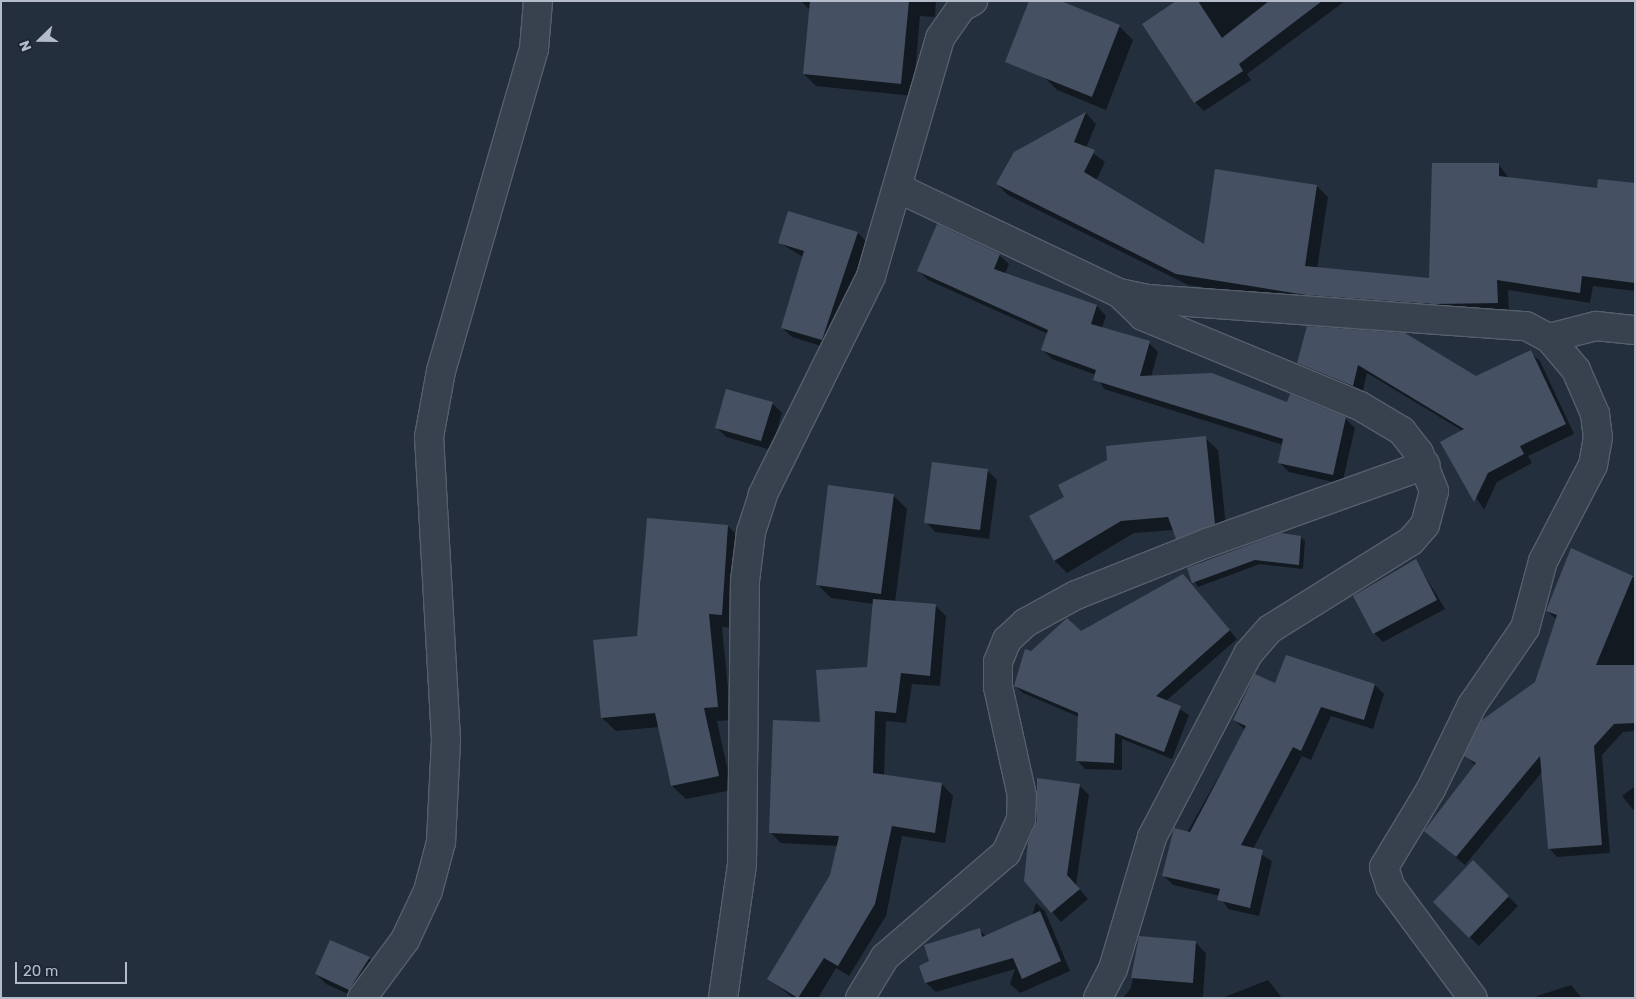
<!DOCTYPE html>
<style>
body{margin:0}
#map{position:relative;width:1636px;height:999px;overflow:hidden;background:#242f3e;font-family:Rubik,sans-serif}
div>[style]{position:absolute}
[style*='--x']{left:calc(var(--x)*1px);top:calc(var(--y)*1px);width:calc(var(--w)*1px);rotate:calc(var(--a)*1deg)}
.shadow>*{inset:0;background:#0007}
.building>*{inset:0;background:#455162}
.roads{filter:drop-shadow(1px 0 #565f6c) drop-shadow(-1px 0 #565f6c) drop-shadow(0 1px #565f6c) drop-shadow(0 -1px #565f6c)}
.minor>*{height:28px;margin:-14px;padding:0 14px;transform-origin:14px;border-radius:14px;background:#38414e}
span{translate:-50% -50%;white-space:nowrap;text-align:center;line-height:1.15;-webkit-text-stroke:5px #1d2633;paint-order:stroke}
.frame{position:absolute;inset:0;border:2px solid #b4bcc9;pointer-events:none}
.north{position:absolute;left:15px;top:15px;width:50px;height:50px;-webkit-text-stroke:4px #1d2633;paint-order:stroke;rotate:248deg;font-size:14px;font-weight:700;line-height:20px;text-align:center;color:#b4bcc9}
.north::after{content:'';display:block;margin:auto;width:18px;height:22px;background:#b4bcc9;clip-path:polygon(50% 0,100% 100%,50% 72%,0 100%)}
.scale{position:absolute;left:15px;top:962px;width:112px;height:22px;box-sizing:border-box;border:2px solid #b4bcc9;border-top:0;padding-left:6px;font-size:15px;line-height:18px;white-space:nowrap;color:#b4bcc9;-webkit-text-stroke:4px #1d2633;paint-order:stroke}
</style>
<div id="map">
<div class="shadow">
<i style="clip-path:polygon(801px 1px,936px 1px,935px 17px,920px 16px,913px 96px,816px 86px,804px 74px,810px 10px)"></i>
<i style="clip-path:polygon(1179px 1px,1345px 1px,1247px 74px,1251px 80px,1204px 111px,1195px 102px)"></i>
<i style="clip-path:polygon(1119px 26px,1133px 40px,1106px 110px,1057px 90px,1043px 76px)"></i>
<i style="clip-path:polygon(1086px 113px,1096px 124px,1086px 148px,1105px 162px,1096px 181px,1205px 246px,1317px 186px,1328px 197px,1317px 269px,1430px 279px,1498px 164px,1509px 178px,1599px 189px,1635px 184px,1635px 291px,1593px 286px,1590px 303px,1508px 290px,1509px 314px,1318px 305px,1188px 285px,1008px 195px,997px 184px,1015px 153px)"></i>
<i style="clip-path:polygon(858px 233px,867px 242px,831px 349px,792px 337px,782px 328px,803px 257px,780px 243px)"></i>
<i style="clip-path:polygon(999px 255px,1009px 264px,1005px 274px,1097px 306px,1106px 316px,1102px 328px,1149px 343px,1158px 352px,1151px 377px,1345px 418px,1355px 428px,1342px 484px,1289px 472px,1279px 462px,1283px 445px,1104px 389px,1096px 375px,1052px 359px,1043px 350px,1048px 334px,928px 280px,919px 271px)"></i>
<i style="clip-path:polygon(1308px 327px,1476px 377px,1530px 352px,1540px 361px,1574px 434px,1528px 456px,1532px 463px,1497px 482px,1484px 510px,1442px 443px,1463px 431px,1367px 373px,1362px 395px,1308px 372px,1299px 363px)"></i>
<i style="clip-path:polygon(772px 403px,782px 413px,771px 450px,726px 437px,717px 428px)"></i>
<i style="clip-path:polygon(1205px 438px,1218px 450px,1227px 536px,1189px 550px,1174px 530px,1134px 533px,1067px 573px,1055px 561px,1031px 516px)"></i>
<i style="clip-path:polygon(987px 470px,997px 480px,989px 539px,935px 532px,926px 522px)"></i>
<i style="clip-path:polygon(893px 495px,907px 509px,895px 602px,935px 605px,946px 616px,940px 686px,912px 684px,906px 723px,886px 721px,884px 775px,942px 784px,953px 796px,945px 843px,902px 836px,886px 916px,849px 976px,836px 968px,818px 998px,793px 998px,769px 979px,831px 875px,838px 846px,781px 843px,770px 832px,821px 723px,868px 669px,874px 604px,831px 598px,817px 584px)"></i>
<i style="clip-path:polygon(728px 526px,742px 540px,735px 628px,722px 627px,731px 720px,717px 721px,732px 790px,686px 799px,672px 786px,659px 727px,616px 731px,602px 718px,638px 637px)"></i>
<i style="clip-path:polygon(1301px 537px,1305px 541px,1303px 569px,1260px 564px,1198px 587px,1188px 569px)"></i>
<i style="clip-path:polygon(1572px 549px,1635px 578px,1635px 731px,1623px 732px,1602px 755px,1610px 853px,1557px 857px,1549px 848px,1543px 771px,1465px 865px,1434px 839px,1476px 766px,1466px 756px,1536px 682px,1556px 619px,1547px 611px)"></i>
<i style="clip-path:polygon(1416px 561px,1445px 609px,1383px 642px,1374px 633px)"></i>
<i style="clip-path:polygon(1191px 584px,1237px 639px,1166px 701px,1189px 715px,1172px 759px,1122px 739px,1122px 770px,1085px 769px,1078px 761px,1079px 717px,1023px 693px,1015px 685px,1026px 650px,1031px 652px,1067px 619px,1081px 633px)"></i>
<i style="clip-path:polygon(1275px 685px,1375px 685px,1384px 694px,1373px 729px,1331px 716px,1311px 760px,1302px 756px,1253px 849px,1272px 861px,1259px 916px,1228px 909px,1220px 896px,1173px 885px,1163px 875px,1245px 730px,1234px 720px)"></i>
<i style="clip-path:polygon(1080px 786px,1089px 795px,1076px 885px,1088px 899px,1061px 922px,1052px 912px)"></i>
<i style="clip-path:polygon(1635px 786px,1635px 812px,1622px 796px)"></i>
<i style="clip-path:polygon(1473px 862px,1518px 906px,1479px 946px,1434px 902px)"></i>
<i style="clip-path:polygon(1036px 903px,1045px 911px,1070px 971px,1020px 993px,1010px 984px,1015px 969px,936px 992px,926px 983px,979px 930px,987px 937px,1032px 916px)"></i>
<i style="clip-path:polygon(1140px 937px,1195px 942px,1206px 953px,1203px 998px,1123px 998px,1131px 988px)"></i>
<i style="clip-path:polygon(369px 958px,378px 968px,357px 998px,326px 984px,316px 974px)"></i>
<i style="clip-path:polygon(1268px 980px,1282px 998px,1222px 998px)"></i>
<i style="clip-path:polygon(1571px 985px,1582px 998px,1537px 998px,1537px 996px)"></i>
</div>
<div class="building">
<i style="clip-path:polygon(810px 1px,909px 1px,901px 84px,803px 74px)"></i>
<i style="clip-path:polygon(1029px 1px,1061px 1px,1120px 25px,1092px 97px,1005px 62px)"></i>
<i style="clip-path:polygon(1176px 1px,1198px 1px,1222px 38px,1269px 1px,1322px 1px,1239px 64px,1243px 71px,1194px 103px,1142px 24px)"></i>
<i style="clip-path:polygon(1086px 112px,1074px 142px,1095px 150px,1084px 172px,1204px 244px,1215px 169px,1317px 185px,1305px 266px,1429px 278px,1432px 163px,1499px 163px,1499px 176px,1597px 188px,1598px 179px,1635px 183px,1635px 283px,1582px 276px,1580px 293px,1497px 280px,1498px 303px,1434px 304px,1306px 295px,1176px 274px,996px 184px,1014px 152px)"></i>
<i style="clip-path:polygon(788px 211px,858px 232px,822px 340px,781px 328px,804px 251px,778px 243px)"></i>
<i style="clip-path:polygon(937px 224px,1000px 254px,994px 269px,1097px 305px,1091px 324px,1150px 341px,1140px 376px,1212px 373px,1287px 402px,1290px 394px,1346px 417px,1333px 475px,1278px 463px,1283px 439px,1093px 380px,1096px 370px,1041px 350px,1048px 330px,917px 271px)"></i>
<i style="clip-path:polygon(1307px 326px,1405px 333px,1476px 376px,1531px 350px,1566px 424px,1520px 446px,1524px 454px,1488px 473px,1474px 502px,1440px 442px,1464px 429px,1358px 365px,1353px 386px,1297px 363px)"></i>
<i style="clip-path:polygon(726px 389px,773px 402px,761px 441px,715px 428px)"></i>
<i style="clip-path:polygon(1206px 436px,1215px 524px,1176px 539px,1168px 517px,1121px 521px,1054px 561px,1029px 516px,1064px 497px,1058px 485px,1107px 460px,1106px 446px)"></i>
<i style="clip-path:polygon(932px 462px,988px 469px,980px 530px,924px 523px)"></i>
<i style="clip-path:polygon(828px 485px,894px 494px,881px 594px,816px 585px)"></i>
<i style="clip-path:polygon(647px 518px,728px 525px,722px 615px,709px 614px,718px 707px,704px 708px,719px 776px,671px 786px,655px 713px,601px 718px,593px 640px,637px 636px)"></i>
<i style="clip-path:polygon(1281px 533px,1301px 536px,1299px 565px,1255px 560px,1192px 583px,1187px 568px)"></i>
<i style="clip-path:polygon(1571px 548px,1633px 576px,1596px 665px,1635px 665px,1635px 723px,1614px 724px,1594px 746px,1602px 845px,1548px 849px,1540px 756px,1456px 857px,1424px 831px,1476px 763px,1464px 756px,1482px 720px,1535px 682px,1557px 615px,1546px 611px)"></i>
<i style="clip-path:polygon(1416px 559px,1437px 600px,1373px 634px,1353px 596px)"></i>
<i style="clip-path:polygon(1183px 574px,1230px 630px,1156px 696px,1181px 706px,1164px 752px,1115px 733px,1114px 763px,1076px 761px,1078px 713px,1014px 686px,1025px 649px,1031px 651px,1067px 618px,1081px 631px)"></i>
<i style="clip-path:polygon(873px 599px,936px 604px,930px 676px,901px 673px,896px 713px,875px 711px,873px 773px,942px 783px,935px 833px,892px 826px,875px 904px,838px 966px,824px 958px,798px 998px,767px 979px,830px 875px,839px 836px,769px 833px,773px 720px,820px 722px,816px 670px,867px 667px)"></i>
<i style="clip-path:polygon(1286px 655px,1375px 684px,1364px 720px,1321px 707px,1301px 751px,1293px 747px,1241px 845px,1263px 850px,1250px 908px,1217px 900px,1220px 889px,1162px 876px,1174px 828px,1190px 832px,1246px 726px,1233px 720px,1255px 674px,1275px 683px)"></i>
<i style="clip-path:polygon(1037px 778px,1080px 784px,1067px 875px,1080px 889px,1051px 913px,1024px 881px,1028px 842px,1037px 821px)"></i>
<i style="clip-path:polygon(1473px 860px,1509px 896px,1469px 938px,1433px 902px)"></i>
<i style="clip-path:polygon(1040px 911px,1061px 961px,1022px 979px,1013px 958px,925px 983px,919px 966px,929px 961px,924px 945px,980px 928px,982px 937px)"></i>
<i style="clip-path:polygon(1139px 936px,1196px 941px,1193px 983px,1131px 978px)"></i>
<i style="clip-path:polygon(330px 940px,370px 957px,349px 990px,315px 974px)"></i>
</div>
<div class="roads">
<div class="minor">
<i style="--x:900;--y:189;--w:242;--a:25.4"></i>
<i style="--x:1119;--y:293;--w:29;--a:12"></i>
<i style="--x:1147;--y:299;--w:380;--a:4.1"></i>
<i style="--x:1526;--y:326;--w:26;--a:28"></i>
<i style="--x:1549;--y:338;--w:42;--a:49.8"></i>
<i style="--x:1576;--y:370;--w:48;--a:66.6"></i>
<i style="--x:1595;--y:414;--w:23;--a:83"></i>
<i style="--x:1598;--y:437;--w:28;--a:100"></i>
<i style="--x:1593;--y:465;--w:108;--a:117.5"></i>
<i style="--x:1543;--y:561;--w:69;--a:105"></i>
<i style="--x:1525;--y:628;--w:93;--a:124.5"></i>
<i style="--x:1472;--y:705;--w:93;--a:116"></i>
<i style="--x:1431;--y:789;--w:91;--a:121.1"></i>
<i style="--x:1384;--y:867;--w:20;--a:72"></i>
<i style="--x:1390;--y:886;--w:139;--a:53.5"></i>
<i style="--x:1549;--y:338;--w:49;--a:-14.3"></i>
<i style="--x:1596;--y:326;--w:39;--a:6"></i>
<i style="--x:362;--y:998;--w:72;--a:-53.4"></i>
<i style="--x:405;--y:940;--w:54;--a:-64.9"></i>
<i style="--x:428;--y:891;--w:51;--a:-75.1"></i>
<i style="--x:441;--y:842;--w:102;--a:-87.2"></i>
<i style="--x:446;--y:740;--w:303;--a:-93.2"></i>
<i style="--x:429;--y:437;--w:67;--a:-79.7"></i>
<i style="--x:441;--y:371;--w:335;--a:-73.9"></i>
<i style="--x:534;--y:49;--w:48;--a:-85.2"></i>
<i style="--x:723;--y:998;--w:135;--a:-81.9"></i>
<i style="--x:742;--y:864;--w:283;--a:-89.4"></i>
<i style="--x:745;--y:581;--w:49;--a:-83"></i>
<i style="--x:751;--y:532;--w:40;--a:-72"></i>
<i style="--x:763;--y:494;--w:243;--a:-63.6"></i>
<i style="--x:871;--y:276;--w:248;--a:-73.8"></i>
<i style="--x:940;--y:38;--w:38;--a:-55"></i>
<i style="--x:962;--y:7;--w:13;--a:-29"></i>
<i style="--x:860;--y:998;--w:48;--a:-58.6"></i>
<i style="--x:885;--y:957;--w:160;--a:-40.7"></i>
<i style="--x:1006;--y:853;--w:36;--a:-66"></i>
<i style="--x:1021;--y:820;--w:24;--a:-88"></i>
<i style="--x:1022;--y:796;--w:112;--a:-102.4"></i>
<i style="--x:998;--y:687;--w:25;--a:-90"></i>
<i style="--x:998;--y:662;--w:24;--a:-68"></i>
<i style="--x:1007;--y:640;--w:25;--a:-43"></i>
<i style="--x:1025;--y:623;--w:58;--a:-28.8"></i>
<i style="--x:1076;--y:595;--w:141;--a:-21.7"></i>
<i style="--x:1207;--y:543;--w:232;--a:-19.7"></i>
<i style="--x:1098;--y:998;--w:33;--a:-63"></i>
<i style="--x:1113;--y:969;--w:138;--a:-73.5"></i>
<i style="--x:1152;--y:837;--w:207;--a:-62.3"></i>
<i style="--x:1248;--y:654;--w:33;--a:-49"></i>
<i style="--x:1270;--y:629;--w:166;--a:-32"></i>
<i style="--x:1411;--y:541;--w:21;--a:-49"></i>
<i style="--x:1425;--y:525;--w:35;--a:-75"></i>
<i style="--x:1434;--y:491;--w:41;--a:-111.5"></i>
<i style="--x:1419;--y:453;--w:28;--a:-128"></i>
<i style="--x:1402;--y:431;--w:49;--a:-149.2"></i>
<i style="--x:1360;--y:406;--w:235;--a:-157.5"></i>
<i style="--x:1143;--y:316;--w:32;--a:-136"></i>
</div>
</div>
<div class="frame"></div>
<div class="north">N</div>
<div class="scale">20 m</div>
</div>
